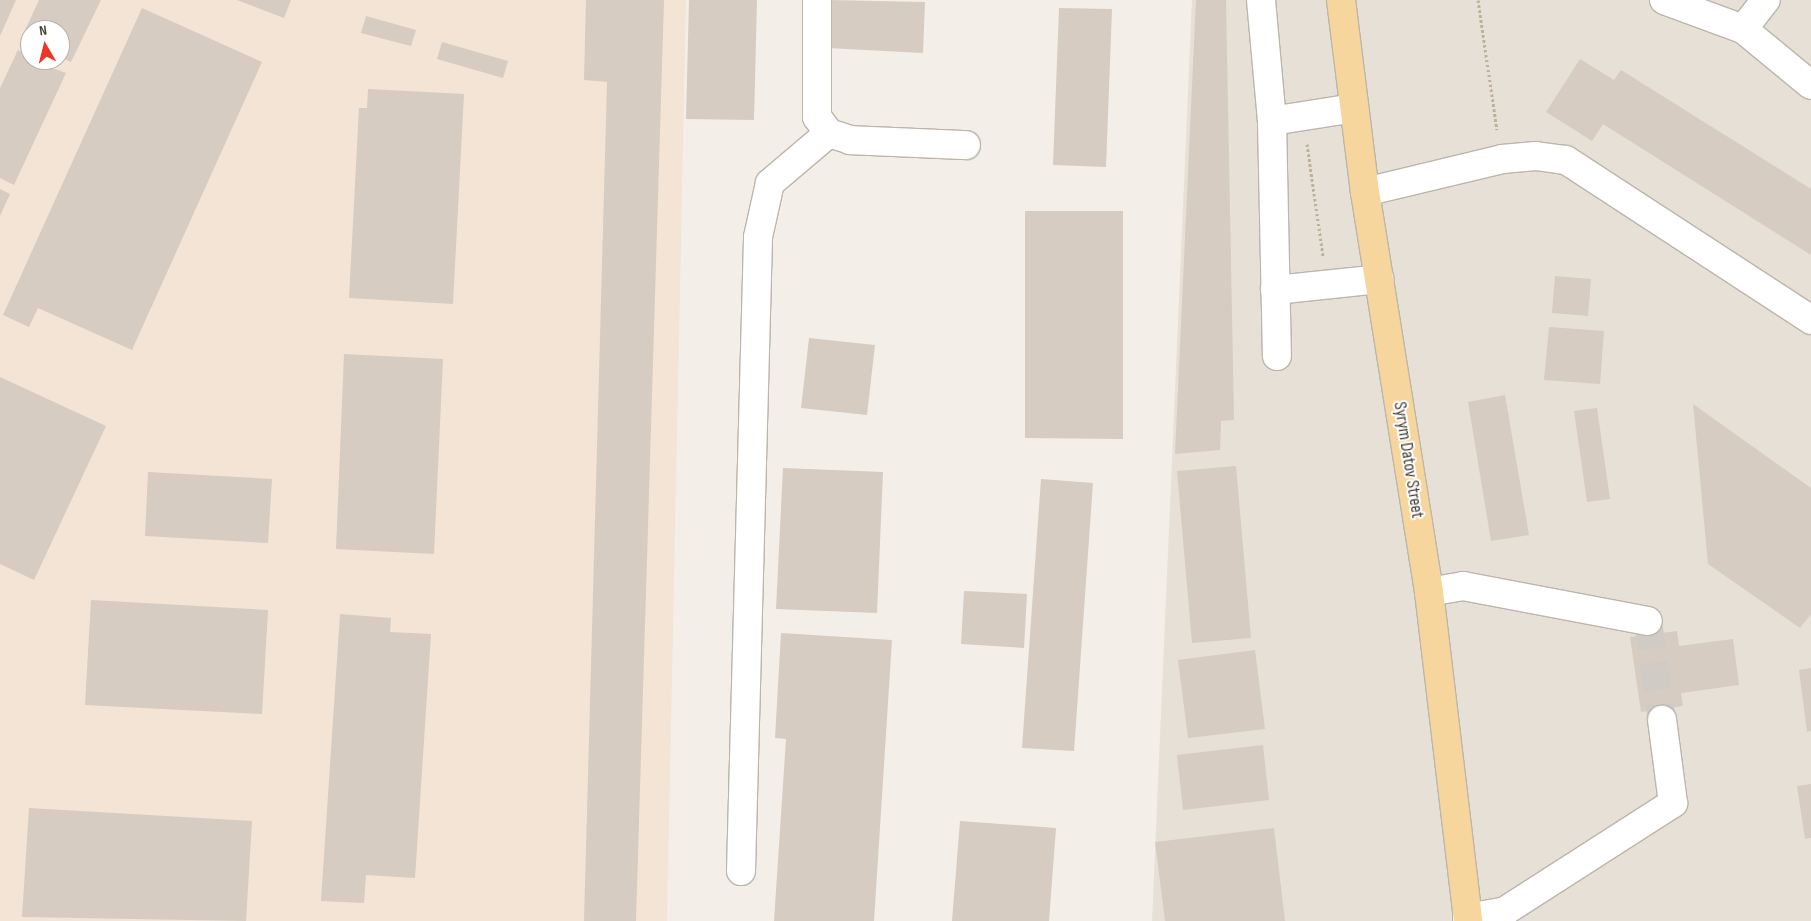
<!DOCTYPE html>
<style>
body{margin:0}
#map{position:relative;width:1811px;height:921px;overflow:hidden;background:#f3efe8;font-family:"Sofia Sans Condensed",sans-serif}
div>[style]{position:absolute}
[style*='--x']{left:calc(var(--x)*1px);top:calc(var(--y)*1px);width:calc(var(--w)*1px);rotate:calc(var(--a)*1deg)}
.residential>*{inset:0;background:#e6e0d6}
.commercial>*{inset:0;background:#f3e4d5}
.building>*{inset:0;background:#d6ccc1}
.minor-tunnel>*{height:28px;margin-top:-14px;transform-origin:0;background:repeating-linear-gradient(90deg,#d0ccc5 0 28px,transparent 0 42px)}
.path>*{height:3px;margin-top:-1.5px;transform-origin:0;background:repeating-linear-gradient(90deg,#beb09d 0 2.5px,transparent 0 5px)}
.roads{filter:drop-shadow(1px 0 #bdb5ab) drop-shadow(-1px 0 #bdb5ab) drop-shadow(0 1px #bdb5ab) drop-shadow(0 -1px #bdb5ab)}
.minor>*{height:28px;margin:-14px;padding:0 14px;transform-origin:14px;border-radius:14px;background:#fff}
.major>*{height:28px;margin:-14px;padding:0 14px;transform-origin:14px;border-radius:14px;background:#f7d69d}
span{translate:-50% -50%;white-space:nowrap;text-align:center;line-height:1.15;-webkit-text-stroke:4px #fff;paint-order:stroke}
.street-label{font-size:18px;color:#453f37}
.north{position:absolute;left:20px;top:20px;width:50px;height:50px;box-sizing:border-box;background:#fff;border:1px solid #b5b2af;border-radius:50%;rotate:352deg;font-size:14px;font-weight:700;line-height:20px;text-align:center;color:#453f37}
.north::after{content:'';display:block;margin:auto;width:18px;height:22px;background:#ea3728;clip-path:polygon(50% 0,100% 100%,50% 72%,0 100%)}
</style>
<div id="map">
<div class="residential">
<i style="clip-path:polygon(1192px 0,1811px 0,1811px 921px,1152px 921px)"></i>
</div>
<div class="commercial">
<i style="clip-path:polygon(evenodd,0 0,686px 0,667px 921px,0 921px,0 0,30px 30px,60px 30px,60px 60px,30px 60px,30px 30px)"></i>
</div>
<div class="building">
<i style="clip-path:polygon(0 0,16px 0,0 36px)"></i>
<i style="clip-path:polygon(39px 0,101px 0,71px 62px,60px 57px,60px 30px,30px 30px,30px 43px,21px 39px)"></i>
<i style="clip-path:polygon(237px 0,291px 0,284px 18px)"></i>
<i style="clip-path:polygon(586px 0,664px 0,636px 921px,584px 921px,607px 82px,584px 80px)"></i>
<i style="clip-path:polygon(689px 0,757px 0,754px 120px,686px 119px)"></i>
<i style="clip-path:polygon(829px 0,925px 2px,923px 53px,827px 48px)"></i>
<i style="clip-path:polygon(1196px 0,1226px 0,1234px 420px,1221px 421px,1220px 450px,1175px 454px)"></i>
<i style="clip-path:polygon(142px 8px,262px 62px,132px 350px,38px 308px,29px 327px,3px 315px)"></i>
<i style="clip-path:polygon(1059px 8px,1112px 9px,1106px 167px,1053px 165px)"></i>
<i style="clip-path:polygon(366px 16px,416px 30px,411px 46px,361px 33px)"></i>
<i style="clip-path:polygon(442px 42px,508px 61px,503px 78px,437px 59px)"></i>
<i style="clip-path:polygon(18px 50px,30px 56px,30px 60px,66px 73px,14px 185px,0 178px,0 88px)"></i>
<i style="clip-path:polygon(1580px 59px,1614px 80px,1621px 70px,1811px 189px,1811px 255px,1603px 124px,1592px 141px,1546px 112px)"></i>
<i style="clip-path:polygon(368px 89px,464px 94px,453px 304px,349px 298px,359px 108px,367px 108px)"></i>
<i style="clip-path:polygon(0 189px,10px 194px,0 216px)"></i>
<i style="clip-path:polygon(1025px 211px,1123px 211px,1123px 439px,1025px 438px)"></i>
<i style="clip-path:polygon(1555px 276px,1591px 279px,1588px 316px,1552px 313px)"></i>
<i style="clip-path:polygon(1549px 327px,1604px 331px,1600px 384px,1544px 380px)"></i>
<i style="clip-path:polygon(809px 338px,875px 345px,867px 415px,801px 408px)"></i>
<i style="clip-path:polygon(344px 354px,443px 359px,434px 554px,336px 549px)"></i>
<i style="clip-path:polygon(0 377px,106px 426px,34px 580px,0 564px)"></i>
<i style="clip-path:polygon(1505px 395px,1529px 535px,1491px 541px,1468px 402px)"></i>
<i style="clip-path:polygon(1693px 404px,1811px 488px,1811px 614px,1800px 628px,1708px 564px)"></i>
<i style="clip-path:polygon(1597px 408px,1610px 499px,1587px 502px,1574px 411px)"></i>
<i style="clip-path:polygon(1236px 466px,1251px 638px,1192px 643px,1177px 471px)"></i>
<i style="clip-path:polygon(783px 468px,883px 472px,877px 613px,776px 609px)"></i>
<i style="clip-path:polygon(148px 472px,272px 479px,268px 543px,145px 536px)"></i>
<i style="clip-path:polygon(1041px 479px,1093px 483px,1074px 751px,1022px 748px)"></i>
<i style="clip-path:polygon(964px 591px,1027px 594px,1024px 648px,961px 644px)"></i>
<i style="clip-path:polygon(91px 600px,268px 610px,262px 714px,85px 705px)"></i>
<i style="clip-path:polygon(340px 614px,391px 618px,390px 632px,431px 634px,415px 878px,366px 875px,364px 903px,321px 901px)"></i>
<i style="clip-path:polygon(1677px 631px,1679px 646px,1733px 639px,1739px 685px,1681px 693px,1683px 706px,1641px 712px,1630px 637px)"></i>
<i style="clip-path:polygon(781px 633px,892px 640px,874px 921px,774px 921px,786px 739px,775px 738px)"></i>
<i style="clip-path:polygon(1255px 650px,1265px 729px,1188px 738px,1178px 660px)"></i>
<i style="clip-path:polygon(1811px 668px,1811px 731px,1807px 732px,1799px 670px)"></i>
<i style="clip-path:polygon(1263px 745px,1269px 800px,1183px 810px,1177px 755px)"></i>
<i style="clip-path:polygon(1811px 784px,1811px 838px,1805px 839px,1797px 786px)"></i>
<i style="clip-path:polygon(29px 808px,252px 821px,246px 921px,22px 917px)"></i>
<i style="clip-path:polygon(960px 821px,1056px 828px,1049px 921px,952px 921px)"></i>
<i style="clip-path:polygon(1274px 828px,1285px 921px,1165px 921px,1155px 842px)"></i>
</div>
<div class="minor-tunnel">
<i style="--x:1648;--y:621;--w:100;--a:82"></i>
</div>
<div class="path">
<i style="--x:1478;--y:0;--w:131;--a:81.7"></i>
<i style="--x:1307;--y:144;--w:114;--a:81.9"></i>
</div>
<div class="roads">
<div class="minor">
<i style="--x:817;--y:0;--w:117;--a:90"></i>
<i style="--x:817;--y:117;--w:20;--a:53"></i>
<i style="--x:829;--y:133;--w:22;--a:18"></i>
<i style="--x:850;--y:140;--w:116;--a:2.5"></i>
<i style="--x:1261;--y:0;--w:121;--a:84.8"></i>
<i style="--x:1272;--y:121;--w:235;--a:88.8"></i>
<i style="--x:1664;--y:0;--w:84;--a:20.2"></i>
<i style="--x:1743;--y:29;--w:88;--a:39.5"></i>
<i style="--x:1743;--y:29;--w:37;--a:-52"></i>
<i style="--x:1272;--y:121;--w:83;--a:-9"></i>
<i style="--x:1365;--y:192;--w:141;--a:-13.5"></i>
<i style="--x:1502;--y:159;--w:34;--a:-5"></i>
<i style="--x:1536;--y:156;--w:30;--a:8"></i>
<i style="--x:1566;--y:160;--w:293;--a:33.1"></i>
<i style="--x:1275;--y:290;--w:105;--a:-6"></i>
<i style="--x:1429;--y:592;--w:35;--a:-10"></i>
<i style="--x:1463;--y:586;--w:188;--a:10.7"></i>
<i style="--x:741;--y:871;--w:634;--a:-88.46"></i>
<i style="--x:758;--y:237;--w:55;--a:-77.5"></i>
<i style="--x:770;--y:183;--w:77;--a:-40.3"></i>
<i style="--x:1467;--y:918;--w:39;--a:-10"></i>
<i style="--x:1505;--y:911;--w:200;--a:-32.7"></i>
<i style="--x:1673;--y:803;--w:84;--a:-97.5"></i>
</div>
<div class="major">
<i style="--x:1341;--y:0;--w:193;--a:82.9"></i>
<i style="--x:1365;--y:192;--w:405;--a:80.9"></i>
<i style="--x:1429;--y:592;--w:331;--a:83.2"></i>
</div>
</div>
<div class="street-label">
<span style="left:1408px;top:460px;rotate:81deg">Syrym Datov Street</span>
</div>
<div class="north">N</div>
</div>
